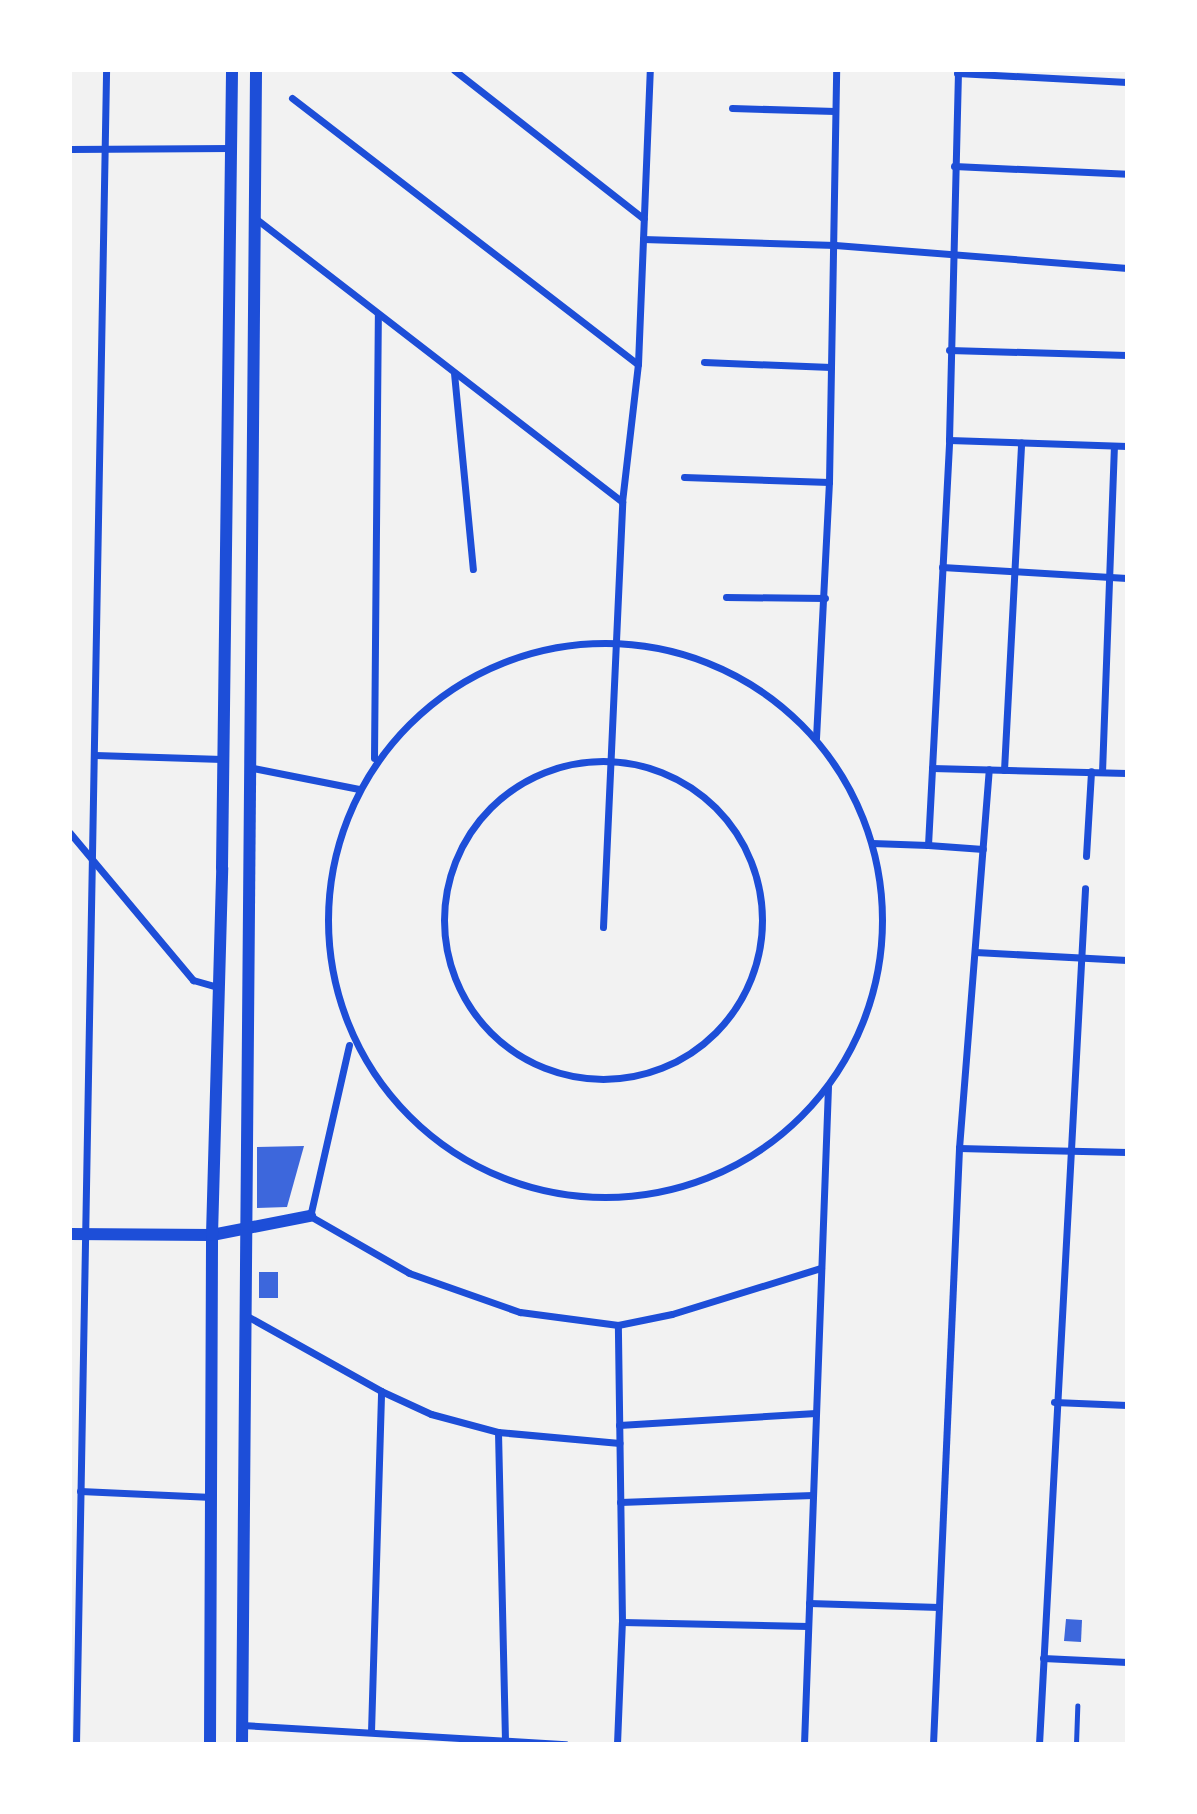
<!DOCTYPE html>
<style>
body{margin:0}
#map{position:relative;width:1197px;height:1814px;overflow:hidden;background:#f2f2f2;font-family:"Sofia Sans Condensed",sans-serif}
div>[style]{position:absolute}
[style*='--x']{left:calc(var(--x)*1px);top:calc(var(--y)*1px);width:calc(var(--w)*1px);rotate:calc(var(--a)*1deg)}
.building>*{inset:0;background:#3d67dc}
.service>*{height:4.5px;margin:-2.25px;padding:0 2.25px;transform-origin:2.25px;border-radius:2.25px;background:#1d4ed8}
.minor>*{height:7px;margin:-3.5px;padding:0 3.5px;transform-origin:3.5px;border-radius:3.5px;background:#1d4ed8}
.minor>.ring{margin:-3.5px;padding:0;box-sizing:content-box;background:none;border:7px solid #1d4ed8;border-radius:50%}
.tertiary>*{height:12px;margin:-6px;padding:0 6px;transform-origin:6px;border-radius:6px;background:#1d4ed8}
span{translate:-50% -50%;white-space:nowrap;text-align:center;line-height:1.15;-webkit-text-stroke:7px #fff;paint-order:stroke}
.frame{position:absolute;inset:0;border:72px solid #fff;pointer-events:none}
</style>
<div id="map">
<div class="building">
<i style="clip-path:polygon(304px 1146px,287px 1207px,257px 1208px,257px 1147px)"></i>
<i style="clip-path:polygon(259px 1272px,278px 1272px,278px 1298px,259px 1298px)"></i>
<i style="clip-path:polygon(1066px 1619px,1082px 1620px,1081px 1642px,1064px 1641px)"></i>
</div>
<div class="service">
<i style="--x:1076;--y:1744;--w:38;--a:-88"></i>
</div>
<div class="minor">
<i style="--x:454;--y:70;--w:241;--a:38.1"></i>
<i style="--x:957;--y:73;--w:170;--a:3"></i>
<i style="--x:292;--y:98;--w:436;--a:37.6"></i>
<i style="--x:732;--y:108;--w:103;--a:1.7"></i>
<i style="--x:70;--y:149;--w:161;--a:-0.4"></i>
<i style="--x:954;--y:166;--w:173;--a:2.6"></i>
<i style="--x:255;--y:218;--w:464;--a:37.7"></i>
<i style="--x:643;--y:239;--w:192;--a:1.8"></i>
<i style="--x:835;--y:245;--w:293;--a:4.5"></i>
<i style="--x:949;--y:350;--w:178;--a:1.6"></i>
<i style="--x:704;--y:362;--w:127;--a:2.3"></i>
<i style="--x:454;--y:373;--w:197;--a:84.5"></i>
<i style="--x:949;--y:440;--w:178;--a:1.9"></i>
<i style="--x:684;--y:477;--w:145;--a:2"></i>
<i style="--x:942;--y:567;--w:185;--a:3.4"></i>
<i style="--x:726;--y:597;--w:99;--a:0.6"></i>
<i class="ring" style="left:328px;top:643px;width:547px;height:547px"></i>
<i style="--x:816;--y:738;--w:256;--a:-87.1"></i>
<i style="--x:829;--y:482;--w:412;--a:-89"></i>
<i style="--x:95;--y:755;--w:127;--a:1.8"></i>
<i style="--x:374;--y:758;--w:444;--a:-89.5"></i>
<i class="ring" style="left:444px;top:761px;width:311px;height:311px"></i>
<i style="--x:253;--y:768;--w:108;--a:11.2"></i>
<i style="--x:932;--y:768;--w:195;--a:1.5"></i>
<i style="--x:1004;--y:770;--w:328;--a:-87"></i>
<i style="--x:1102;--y:772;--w:326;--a:-87.9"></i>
<i style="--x:70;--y:833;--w:192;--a:50.1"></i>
<i style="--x:193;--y:980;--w:26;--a:16"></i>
<i style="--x:872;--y:843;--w:56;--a:2"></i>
<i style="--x:928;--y:845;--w:406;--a:-87"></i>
<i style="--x:949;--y:440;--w:370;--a:-88.6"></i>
<i style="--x:928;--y:845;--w:55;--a:4.2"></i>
<i style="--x:1086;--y:856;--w:85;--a:-86.6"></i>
<i style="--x:603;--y:927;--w:425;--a:-87.4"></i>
<i style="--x:622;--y:502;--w:139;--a:-83.4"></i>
<i style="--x:638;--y:364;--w:294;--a:-87.7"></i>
<i style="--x:975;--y:952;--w:152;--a:3"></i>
<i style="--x:349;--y:1045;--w:175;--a:102.8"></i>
<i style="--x:310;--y:1216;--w:114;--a:29.9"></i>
<i style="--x:409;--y:1273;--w:118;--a:19.4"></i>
<i style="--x:520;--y:1312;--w:99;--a:7.6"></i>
<i style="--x:618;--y:1325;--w:55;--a:-11.5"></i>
<i style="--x:672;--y:1314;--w:156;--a:-17.2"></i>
<i style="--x:959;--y:1148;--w:168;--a:1.4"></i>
<i style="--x:247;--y:1316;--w:154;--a:29.2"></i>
<i style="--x:381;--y:1391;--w:55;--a:24.7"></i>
<i style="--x:431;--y:1414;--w:69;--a:15"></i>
<i style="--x:498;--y:1432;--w:122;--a:5.2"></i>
<i style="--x:1054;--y:1402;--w:73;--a:2.4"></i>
<i style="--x:619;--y:1425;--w:197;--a:-3.5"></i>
<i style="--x:498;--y:1432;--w:308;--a:88.7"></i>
<i style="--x:80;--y:1491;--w:132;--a:2.6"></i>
<i style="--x:620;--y:1502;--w:193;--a:-2.1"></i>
<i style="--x:809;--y:1603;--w:130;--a:1.8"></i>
<i style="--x:622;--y:1622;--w:186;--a:1.2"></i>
<i style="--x:1043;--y:1658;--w:84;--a:2.7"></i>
<i style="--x:242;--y:1725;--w:324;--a:3.4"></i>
<i style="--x:371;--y:1732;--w:341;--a:-88.3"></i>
<i style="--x:76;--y:1744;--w:1674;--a:-88.97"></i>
<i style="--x:617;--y:1744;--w:122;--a:-87.7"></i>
<i style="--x:622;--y:1622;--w:297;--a:-90.8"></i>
<i style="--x:804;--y:1744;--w:658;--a:-87.91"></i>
<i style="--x:933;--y:1744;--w:597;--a:-87.5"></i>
<i style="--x:959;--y:1148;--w:380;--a:-85.5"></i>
<i style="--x:1039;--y:1744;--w:857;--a:-86.92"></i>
</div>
<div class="tertiary">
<i style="--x:70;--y:1234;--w:142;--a:0.4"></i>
<i style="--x:212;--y:1235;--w:100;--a:-11"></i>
<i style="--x:210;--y:1744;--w:509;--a:-89.77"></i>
<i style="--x:212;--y:1235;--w:367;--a:-88.4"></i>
<i style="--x:222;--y:868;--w:798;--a:-89.28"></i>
<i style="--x:242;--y:1744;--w:1674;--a:-89.52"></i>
</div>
<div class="frame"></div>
</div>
